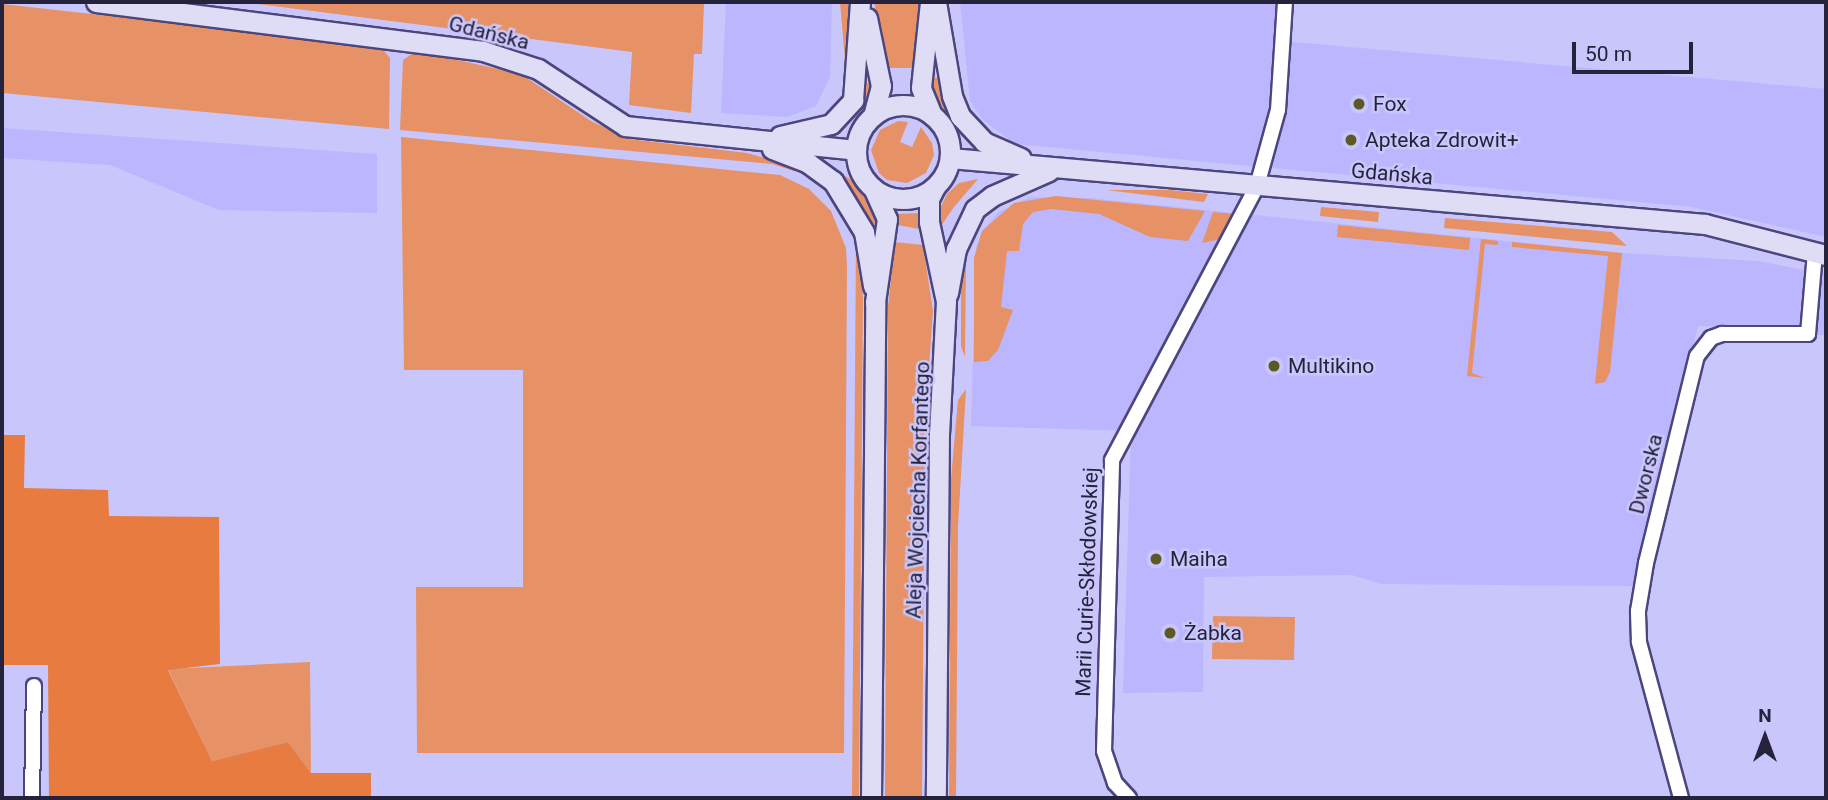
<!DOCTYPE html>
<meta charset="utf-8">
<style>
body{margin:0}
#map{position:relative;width:1828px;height:800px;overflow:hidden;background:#c9c6fb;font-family:Roboto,sans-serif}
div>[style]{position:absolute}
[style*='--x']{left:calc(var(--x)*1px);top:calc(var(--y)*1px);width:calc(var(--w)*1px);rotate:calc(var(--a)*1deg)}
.built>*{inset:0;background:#bcb6ff}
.green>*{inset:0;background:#e69166}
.forest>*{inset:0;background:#e77b40}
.roads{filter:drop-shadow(2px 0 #4c467e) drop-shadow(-2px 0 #4c467e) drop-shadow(0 2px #4c467e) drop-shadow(0 -2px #4c467e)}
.street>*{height:14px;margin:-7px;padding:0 7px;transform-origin:7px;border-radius:7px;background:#fff}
.secondary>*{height:19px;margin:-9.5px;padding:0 9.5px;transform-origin:9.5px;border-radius:9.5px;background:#dfddf5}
.secondary>.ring{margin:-9.5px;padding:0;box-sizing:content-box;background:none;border:19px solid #dfddf5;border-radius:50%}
.dots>*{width:19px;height:19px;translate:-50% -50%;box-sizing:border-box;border:4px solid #c9c6fb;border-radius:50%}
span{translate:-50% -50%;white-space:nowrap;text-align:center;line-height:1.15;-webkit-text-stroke:5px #c9c6fb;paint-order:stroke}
.street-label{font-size:21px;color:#25223b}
.poi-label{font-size:21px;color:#25223b}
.left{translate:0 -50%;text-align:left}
.frame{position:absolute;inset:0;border:4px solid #25223b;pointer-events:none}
.north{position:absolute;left:1730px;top:702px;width:70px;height:70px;-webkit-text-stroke:5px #c9c6fb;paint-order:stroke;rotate:0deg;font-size:19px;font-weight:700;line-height:28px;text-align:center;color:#25223b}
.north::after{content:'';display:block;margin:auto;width:24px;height:32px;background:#25223b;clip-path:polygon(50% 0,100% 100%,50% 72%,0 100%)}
.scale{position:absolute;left:1572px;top:42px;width:121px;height:32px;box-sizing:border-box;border:4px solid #25223b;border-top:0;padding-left:9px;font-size:21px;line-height:24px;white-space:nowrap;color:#25223b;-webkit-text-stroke:5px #c9c6fb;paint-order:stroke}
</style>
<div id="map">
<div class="built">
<i style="clip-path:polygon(726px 2px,832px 2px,830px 77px,816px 106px,787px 117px,721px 113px)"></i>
<i style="clip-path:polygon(960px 2px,1294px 2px,1292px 42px,1826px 89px,1826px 237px,1692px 207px,1015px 144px,983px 120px,970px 101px)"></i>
<i style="clip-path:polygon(2px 128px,377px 154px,377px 213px,219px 210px,110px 165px,2px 158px)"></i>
<i style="clip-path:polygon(1030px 197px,1090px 198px,1622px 253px,1757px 261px,1826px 274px,1826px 335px,1817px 335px,1817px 328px,1698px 326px,1633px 586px,1382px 584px,1352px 575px,1204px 577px,1203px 692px,1123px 693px,1131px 431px,971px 426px,976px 248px,982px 231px,999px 212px)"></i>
</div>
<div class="green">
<i style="clip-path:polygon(243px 2px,704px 4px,702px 54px,694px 54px,691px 113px,629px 105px,632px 52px)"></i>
<i style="clip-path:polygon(840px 2px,848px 2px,852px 35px,846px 72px)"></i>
<i style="clip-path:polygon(874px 2px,919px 2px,912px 68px,889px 68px)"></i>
<i style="clip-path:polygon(2px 4px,380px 46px,390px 58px,389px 129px,2px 93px)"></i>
<i style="clip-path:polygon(416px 51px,521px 74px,591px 121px,629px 139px,747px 153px,802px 168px,794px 171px,772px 164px,400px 130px,403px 60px)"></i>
<i style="clip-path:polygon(933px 78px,943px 78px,951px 119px,935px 96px)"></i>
<i style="clip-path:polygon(870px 83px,863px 109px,836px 131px,864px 84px)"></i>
<i style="clip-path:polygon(898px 121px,908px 122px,900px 142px,912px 147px,921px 127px,932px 143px,934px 155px,926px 173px,907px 183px,887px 180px,879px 173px,871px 150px,880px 130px)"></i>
<i style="clip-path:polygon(401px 137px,780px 175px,809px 189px,831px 211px,846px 248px,847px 267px,844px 753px,417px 753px,416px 587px,523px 587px,523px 370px,404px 370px)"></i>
<i style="clip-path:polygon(826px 164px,850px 179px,872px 208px,876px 224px,867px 223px)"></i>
<i style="clip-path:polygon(978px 179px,954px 207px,941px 226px,939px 211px,947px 194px,959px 183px)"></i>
<i style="clip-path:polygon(1106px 190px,1169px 190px,1208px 194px,1204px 202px)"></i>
<i style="clip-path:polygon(1056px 196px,1205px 211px,1188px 241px,1150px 237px,1099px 214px,1051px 209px,1033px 212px,1023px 224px,1019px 251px,1007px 251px,1001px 307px,1013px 310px,998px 350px,988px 361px,974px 362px,974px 258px,982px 231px,1014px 203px)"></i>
<i style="clip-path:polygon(1321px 207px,1379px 212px,1378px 222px,1320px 216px)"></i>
<i style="clip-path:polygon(1213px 212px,1235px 214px,1221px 239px,1202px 243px)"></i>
<i style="clip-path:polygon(918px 213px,919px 229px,898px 225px,897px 214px)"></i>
<i style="clip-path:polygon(1445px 218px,1612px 232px,1627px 246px,1444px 228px)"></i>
<i style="clip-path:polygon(1338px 225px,1470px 238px,1469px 250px,1337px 237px)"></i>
<i style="clip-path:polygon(1481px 239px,1498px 241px,1498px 245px,1485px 244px,1472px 373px,1485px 378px,1467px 376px)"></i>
<i style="clip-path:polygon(856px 241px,861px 254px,863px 301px,859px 798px,852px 798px)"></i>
<i style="clip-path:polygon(969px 241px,966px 258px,965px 357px,961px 346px,961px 258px)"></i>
<i style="clip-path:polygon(895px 242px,923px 245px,933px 311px,925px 424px,922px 798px,885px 798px,888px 307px)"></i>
<i style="clip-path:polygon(1512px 242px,1622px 253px,1610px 372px,1605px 382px,1595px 384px,1608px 256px,1512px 247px)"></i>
<i style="clip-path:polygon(966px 389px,958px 526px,956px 798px,949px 798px,951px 479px,958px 400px)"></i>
<i style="clip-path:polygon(1213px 616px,1295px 617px,1294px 660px,1212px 659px)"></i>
<i style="clip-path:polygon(310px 662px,311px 773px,288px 742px,212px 761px,168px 669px)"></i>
</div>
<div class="forest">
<i style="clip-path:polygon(2px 435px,25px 435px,24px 488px,108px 490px,109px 516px,219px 517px,220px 664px,168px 670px,212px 761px,288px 742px,311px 773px,371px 773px,371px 798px,49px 798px,48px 665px,2px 665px)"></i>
</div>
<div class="roads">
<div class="street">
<i style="--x:32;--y:798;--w:112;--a:-89"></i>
<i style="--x:1129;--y:798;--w:21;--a:-133"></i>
<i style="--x:1115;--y:783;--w:34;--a:-109"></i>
<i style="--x:1104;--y:751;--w:291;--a:-88.4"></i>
<i style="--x:1112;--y:460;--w:310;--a:-62.1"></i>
<i style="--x:1257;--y:186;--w:79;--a:-74.6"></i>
<i style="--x:1278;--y:110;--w:108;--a:-86.3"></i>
<i style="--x:1681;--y:798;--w:162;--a:-105.1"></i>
<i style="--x:1639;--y:642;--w:31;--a:-92"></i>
<i style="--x:1638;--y:611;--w:49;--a:-80.5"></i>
<i style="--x:1646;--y:563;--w:213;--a:-76.2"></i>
<i style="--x:1697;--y:356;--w:23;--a:-52"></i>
<i style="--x:1711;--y:338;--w:12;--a:-20"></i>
<i style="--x:1722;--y:334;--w:86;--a:0"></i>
<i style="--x:1808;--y:334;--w:81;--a:-85.1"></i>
</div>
<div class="secondary">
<i style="--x:96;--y:2;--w:390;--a:7.2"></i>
<i style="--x:483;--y:51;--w:58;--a:18.1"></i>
<i style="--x:538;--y:69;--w:104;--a:33.2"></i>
<i style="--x:625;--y:126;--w:232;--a:5.9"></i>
<i style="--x:930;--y:2;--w:86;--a:96"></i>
<i style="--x:921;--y:88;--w:29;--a:68"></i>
<i style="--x:936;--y:2;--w:95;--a:80.3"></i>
<i style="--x:952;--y:96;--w:22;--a:68"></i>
<i style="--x:960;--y:116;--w:35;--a:47"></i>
<i style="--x:984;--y:142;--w:40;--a:23.4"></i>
<i style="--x:867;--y:18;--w:69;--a:78.4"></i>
<i style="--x:881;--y:86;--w:30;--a:105"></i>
<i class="ring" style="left:856px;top:105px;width:75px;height:75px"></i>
<i style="--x:780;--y:136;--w:52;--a:-13.2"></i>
<i style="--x:831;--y:124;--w:33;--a:-47"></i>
<i style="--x:853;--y:100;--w:98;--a:-85.9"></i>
<i style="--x:772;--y:149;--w:39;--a:21"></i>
<i style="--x:808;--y:163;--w:31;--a:36"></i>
<i style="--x:833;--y:181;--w:60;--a:58.7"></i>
<i style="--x:864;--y:232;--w:55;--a:80.5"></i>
<i style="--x:950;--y:158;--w:758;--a:5"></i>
<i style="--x:1705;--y:224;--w:125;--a:14.4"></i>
<i style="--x:935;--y:187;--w:13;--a:117"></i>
<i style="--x:929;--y:199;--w:23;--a:90"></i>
<i style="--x:929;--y:222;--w:81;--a:77.9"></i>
<i style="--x:946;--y:301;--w:132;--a:93"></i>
<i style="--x:939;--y:433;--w:365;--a:90.5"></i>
<i style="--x:948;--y:293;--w:45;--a:-79.7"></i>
<i style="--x:956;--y:249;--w:44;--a:-64.6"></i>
<i style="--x:975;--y:209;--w:21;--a:-37"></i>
<i style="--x:992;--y:196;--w:62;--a:-23.7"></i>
<i style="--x:871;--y:798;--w:496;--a:-89.5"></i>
<i style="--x:875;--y:302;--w:84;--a:-81.8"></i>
<i style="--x:887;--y:219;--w:32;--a:-114"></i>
</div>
</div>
<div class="dots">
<i style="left:1359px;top:104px;background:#5b5926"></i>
<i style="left:1351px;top:140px;background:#5b5926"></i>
<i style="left:1274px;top:366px;background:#5b5926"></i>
<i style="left:1156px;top:559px;background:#5b5926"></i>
<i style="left:1170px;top:633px;background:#5b5926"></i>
</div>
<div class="street-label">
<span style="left:489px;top:33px;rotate:14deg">Gdańska</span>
<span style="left:1392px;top:174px;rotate:5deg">Gdańska</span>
<span style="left:1646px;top:474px;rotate:-76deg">Dworska</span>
<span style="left:918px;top:490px;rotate:-88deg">Aleja Wojciecha Korfantego</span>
<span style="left:1087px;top:582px;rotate:-88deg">Marii Curie-Skłodowskiej</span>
</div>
<div class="poi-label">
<span class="left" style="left:1373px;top:104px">Fox</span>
<span class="left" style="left:1365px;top:140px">Apteka Zdrowit+</span>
<span class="left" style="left:1288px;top:366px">Multikino</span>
<span class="left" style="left:1170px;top:559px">Maiha</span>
<span class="left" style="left:1184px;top:633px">Żabka</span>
</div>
<div class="frame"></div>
<div class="north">N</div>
<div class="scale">50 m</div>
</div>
